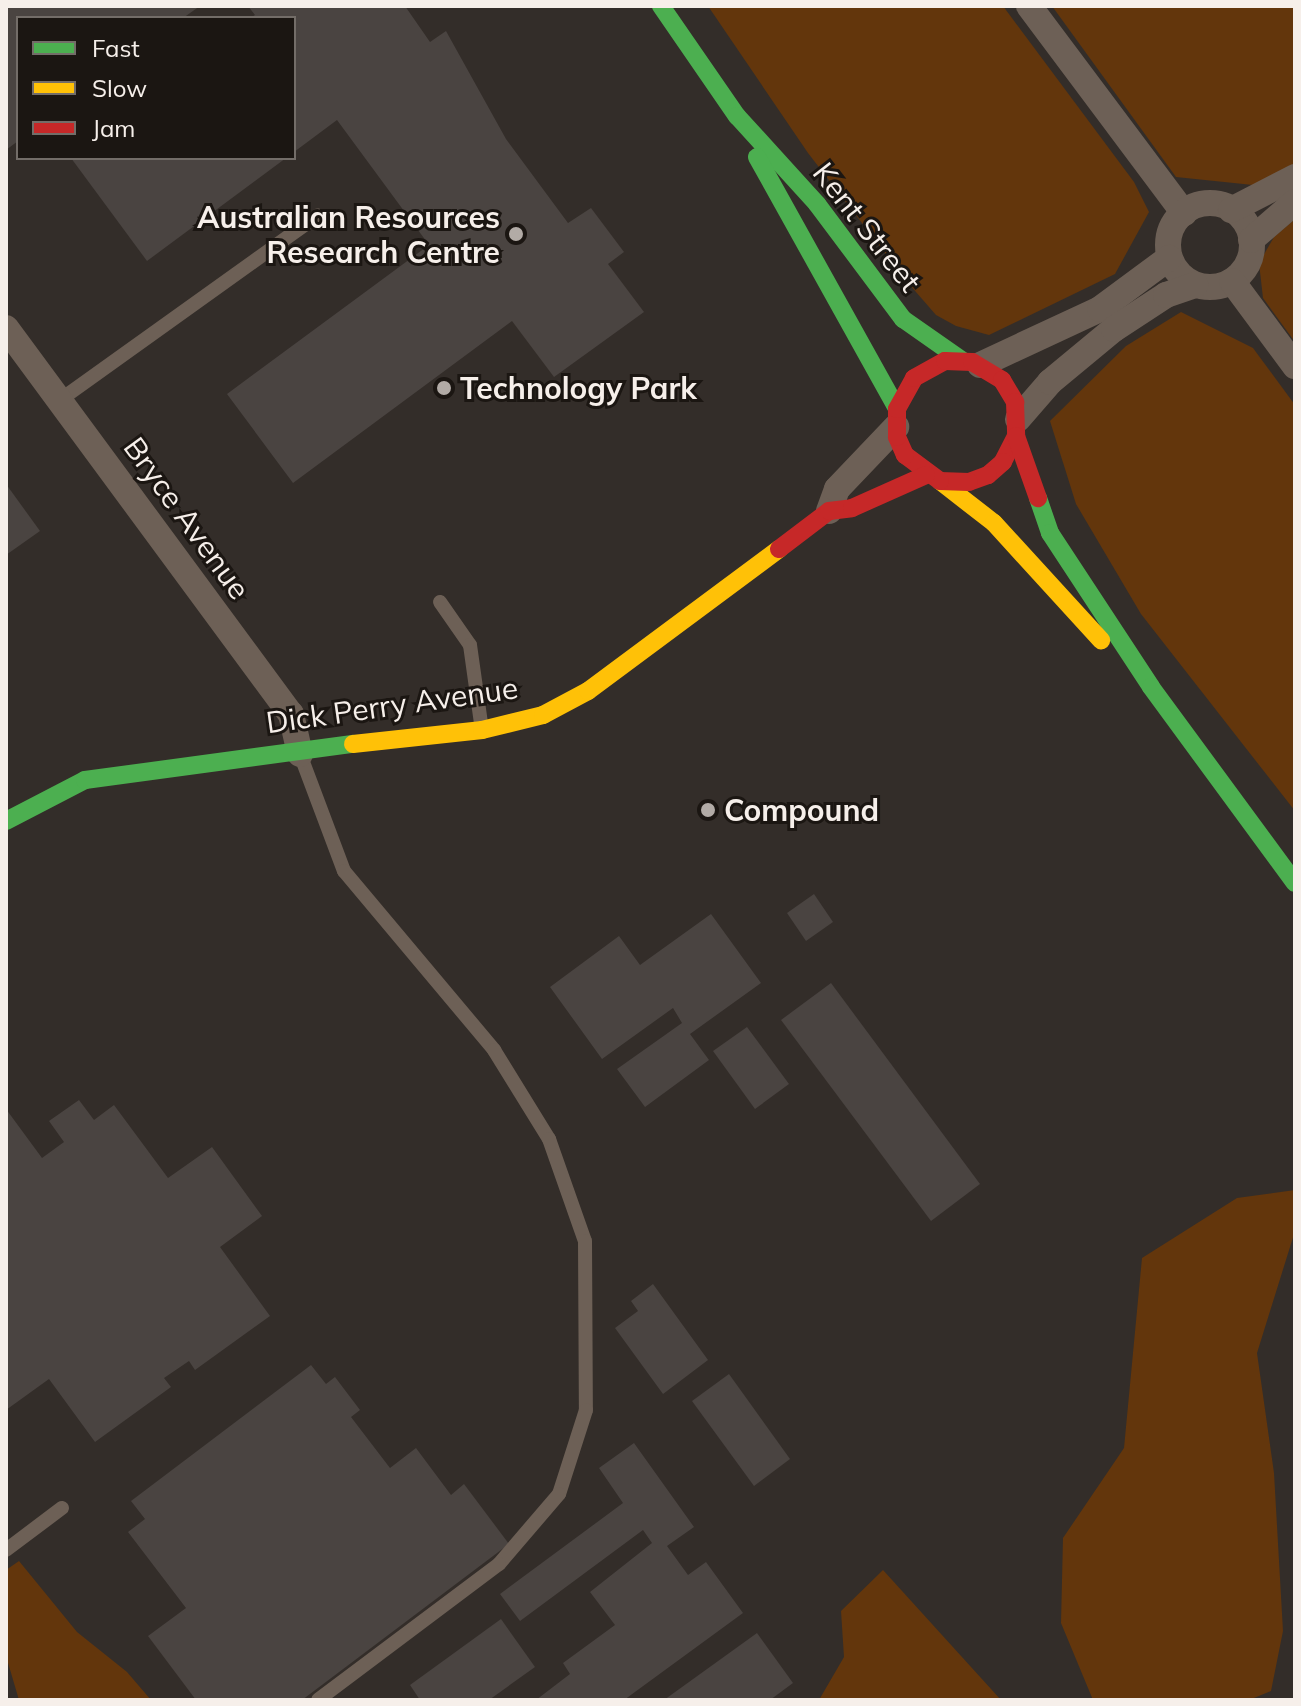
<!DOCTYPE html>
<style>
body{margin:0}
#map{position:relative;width:1301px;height:1706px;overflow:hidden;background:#332d29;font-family:Mulish,sans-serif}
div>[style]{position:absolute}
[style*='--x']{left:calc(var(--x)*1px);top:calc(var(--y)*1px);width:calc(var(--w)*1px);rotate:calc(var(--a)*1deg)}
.green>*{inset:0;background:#63360c}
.building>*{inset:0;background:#4a4441}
.lane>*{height:14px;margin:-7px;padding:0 7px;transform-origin:7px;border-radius:7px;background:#6d6056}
.street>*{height:26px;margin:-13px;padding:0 13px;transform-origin:13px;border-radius:13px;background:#6d6056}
.street>.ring{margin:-13px;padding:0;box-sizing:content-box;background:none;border:26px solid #6d6056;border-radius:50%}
.fast>*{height:18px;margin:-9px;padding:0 9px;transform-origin:9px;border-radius:9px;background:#4caf50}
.slow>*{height:18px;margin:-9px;padding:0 9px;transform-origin:9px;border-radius:9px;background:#ffc107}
.jam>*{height:18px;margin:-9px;padding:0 9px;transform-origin:9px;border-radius:9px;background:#c62828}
.dots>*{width:22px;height:22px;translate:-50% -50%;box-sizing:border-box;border:4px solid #1b1612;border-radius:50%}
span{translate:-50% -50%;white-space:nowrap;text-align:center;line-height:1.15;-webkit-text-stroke:6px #1b1612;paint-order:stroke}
.poi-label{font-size:30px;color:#f6efea;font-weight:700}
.right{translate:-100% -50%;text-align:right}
.left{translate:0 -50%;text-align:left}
.street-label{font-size:30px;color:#f6efea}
.frame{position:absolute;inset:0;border:8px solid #f6efea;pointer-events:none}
.legend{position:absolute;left:16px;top:16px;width:280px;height:144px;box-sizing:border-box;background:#1b1612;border:2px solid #736d68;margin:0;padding:10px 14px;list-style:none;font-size:24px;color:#f6efea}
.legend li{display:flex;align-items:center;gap:16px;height:40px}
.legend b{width:40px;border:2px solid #736d68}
</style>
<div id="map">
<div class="green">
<i style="clip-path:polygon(708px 6px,1003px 6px,1134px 182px,1149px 212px,1115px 274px,989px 335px,956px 326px,936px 315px,909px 284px,808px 153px)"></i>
<i style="clip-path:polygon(1052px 6px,1295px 6px,1295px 165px,1253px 185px,1176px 177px)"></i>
<i style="clip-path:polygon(1295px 219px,1295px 342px,1263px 298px,1259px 263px,1274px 237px)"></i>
<i style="clip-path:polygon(1181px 312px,1253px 348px,1295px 405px,1295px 811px,1141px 614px,1076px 504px,1050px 421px,1126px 346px)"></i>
<i style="clip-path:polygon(1295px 1190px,1295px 1231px,1257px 1353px,1274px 1473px,1283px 1631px,1271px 1691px,1249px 1700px,1093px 1700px,1061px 1623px,1063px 1538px,1124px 1448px,1142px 1258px,1237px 1198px)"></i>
<i style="clip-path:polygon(19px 1561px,77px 1632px,127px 1672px,151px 1700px,19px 1700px,6px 1656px,6px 1570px)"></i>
<i style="clip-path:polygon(883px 1570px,1001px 1700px,819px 1700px,844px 1657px,841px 1611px)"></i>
</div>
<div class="building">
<i style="clip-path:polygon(6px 6px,200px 6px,183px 18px,18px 18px,18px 141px,6px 150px)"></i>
<i style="clip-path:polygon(248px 6px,405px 6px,430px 42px,446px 31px,506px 139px,568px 223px,591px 208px,624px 252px,608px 264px,644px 312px,554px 377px,512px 321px,293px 483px,227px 394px,429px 245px,337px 120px,294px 152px,294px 18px,250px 18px,255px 15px)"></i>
<i style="clip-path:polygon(71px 158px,286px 158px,147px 261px)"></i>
<i style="clip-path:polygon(6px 484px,40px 531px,6px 555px)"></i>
<i style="clip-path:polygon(814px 894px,833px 922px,806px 941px,787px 913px)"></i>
<i style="clip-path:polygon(711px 914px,761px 983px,690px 1034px,709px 1060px,645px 1107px,617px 1069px,682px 1023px,673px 1008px,602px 1059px,550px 987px,619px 936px,640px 965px)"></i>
<i style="clip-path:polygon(831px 983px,980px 1184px,931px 1221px,781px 1020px)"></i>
<i style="clip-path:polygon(747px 1027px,789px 1084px,755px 1109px,713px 1051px)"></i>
<i style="clip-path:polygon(79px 1100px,94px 1120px,114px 1105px,168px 1178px,212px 1147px,262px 1216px,220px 1247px,270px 1316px,195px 1370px,189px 1361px,164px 1378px,171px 1387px,95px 1442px,49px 1379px,6px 1410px,6px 1109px,42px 1158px,64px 1142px,49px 1121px)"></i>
<i style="clip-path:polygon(653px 1284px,708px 1360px,663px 1394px,615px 1328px,638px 1311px,631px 1301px)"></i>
<i style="clip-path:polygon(311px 1365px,326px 1384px,335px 1377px,360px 1410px,351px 1417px,390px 1468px,416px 1448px,451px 1495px,464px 1484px,509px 1544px,302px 1700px,196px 1700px,148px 1636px,186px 1608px,128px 1532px,145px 1519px,131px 1501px)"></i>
<i style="clip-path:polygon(729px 1374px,790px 1459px,754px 1486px,692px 1401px)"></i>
<i style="clip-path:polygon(634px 1443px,694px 1527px,667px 1546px,688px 1575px,706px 1562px,743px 1613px,624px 1700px,536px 1700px,570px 1674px,563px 1663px,615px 1625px,590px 1592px,652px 1543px,643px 1530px,520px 1621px,500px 1594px,623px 1503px,599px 1468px)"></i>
<i style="clip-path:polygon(501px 1619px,535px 1667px,489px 1700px,420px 1700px,410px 1685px)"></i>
<i style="clip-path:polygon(757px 1633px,793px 1683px,770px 1700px,664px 1700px)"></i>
</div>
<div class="lane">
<i style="--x:60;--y:400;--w:317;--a:-35.6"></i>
<i style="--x:440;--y:602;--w:52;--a:55.1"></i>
<i style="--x:470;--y:645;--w:86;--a:82"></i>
<i style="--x:300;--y:754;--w:125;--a:69.4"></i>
<i style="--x:344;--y:871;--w:234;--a:50"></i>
<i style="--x:494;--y:1050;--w:105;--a:58.3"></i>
<i style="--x:549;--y:1139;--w:108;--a:70.6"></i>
<i style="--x:585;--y:1241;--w:169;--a:89.7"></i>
<i style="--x:586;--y:1410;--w:88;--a:107.8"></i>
<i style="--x:559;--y:1494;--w:92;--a:130.6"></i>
<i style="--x:499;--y:1564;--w:226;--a:143.1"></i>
<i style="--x:6;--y:1550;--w:70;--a:-36.9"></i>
</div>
<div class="street">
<i style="--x:1029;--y:6;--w:259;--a:53.2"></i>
<i class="ring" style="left:1168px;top:203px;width:58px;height:58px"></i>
<i style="--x:1231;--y:210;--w:72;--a:-27.3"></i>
<i style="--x:1251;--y:240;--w:58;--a:-40.8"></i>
<i style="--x:1232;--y:281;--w:106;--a:53.5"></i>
<i style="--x:6;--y:328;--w:480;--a:53.6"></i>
<i style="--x:291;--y:714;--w:41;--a:77.3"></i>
<i style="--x:980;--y:365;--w:132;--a:-25"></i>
<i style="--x:1100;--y:309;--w:86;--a:-36.5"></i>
<i style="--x:1018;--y:419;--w:49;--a:-49.1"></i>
<i style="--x:1050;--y:382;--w:83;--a:-39.6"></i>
<i style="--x:1114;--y:329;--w:62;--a:-33.2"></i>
<i style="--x:1166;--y:295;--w:31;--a:-19"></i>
<i style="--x:829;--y:511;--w:23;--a:-70"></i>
<i style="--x:837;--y:489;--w:86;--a:-46.4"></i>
</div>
<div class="fast">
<i style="--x:661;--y:6;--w:134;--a:55.4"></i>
<i style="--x:737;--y:116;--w:119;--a:47.7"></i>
<i style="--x:817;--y:204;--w:144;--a:53.2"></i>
<i style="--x:903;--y:319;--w:73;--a:35"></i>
<i style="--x:757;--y:157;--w:288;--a:60.9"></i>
<i style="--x:1038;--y:498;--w:37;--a:71"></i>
<i style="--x:1050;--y:533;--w:184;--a:56.7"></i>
<i style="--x:1151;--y:687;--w:243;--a:53.7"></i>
<i style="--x:6;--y:821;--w:89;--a:-27.4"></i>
<i style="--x:85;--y:780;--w:270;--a:-7.7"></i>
</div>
<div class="slow">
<i style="--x:940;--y:481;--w:68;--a:37.9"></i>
<i style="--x:994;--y:523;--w:159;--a:47.6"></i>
<i style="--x:353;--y:744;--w:130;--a:-6.2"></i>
<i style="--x:482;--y:730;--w:63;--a:-13.8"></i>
<i style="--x:543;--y:715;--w:51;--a:-28.1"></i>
<i style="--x:588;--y:691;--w:238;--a:-36.6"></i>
</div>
<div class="jam">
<i style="--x:1016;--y:436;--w:29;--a:117"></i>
<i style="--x:1003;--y:462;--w:20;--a:139"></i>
<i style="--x:988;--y:475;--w:20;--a:160"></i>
<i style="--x:969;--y:482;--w:29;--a:-178"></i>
<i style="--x:940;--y:481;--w:44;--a:-143.4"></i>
<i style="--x:905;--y:455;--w:20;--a:-114"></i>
<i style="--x:897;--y:437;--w:28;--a:-90"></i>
<i style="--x:897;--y:409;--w:35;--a:-61"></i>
<i style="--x:914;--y:378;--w:35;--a:-29"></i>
<i style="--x:945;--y:361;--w:27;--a:2"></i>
<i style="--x:972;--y:362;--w:35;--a:31"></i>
<i style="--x:1002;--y:380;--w:26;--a:59"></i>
<i style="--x:1015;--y:402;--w:34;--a:88"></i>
<i style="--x:1016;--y:436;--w:66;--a:70.5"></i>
<i style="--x:779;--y:549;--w:63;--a:-37.2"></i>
<i style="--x:829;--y:511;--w:23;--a:-7"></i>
<i style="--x:852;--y:508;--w:81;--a:-24"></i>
</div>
<div class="dots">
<i style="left:516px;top:234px;background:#b2aba6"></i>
<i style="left:444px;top:388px;background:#b2aba6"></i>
<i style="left:708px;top:810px;background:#b2aba6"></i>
</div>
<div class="poi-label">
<span class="right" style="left:500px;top:234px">Australian Resources<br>Research Centre</span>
<span class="left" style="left:460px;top:388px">Technology Park</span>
<span class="left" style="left:724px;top:810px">Compound</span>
</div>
<div class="street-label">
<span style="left:867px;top:227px;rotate:52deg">Kent Street</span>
<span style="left:187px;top:518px;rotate:54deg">Bryce Avenue</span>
<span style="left:392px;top:705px;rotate:-8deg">Dick Perry Avenue</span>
</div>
<div class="frame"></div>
<ul class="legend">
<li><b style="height:10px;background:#4caf50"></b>Fast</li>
<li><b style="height:10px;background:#ffc107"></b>Slow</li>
<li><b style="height:10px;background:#c62828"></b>Jam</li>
</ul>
</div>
